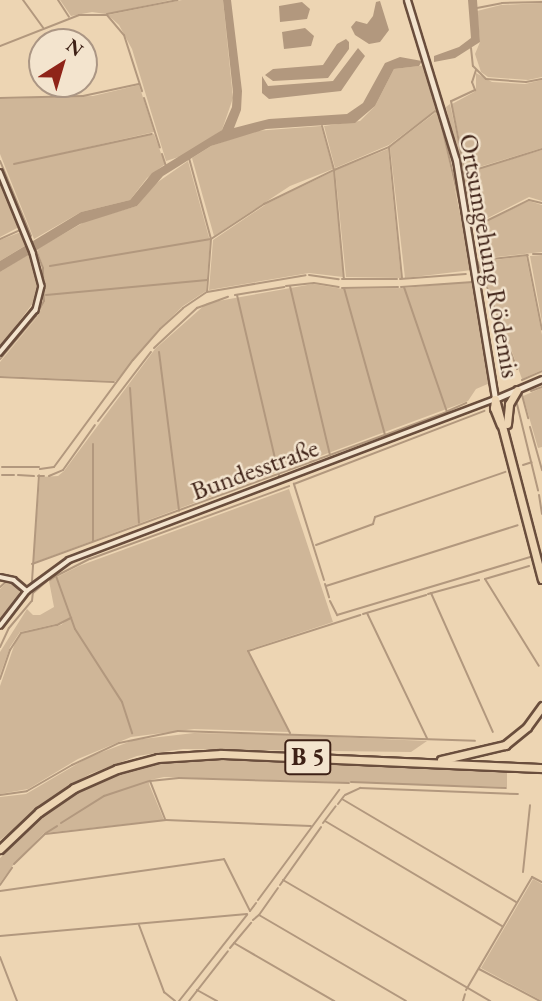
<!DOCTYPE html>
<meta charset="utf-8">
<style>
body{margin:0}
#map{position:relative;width:542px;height:1001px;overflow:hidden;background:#edd5b3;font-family:"EB Garamond",serif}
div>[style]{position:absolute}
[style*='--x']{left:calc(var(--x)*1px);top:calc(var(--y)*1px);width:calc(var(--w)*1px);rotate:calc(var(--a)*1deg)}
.green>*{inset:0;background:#cfb698}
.water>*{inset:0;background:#b2987e}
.stream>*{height:2px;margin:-1px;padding:0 1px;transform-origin:1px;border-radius:1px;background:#b2987e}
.roads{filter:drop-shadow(2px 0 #6a4e3d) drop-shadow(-2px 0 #6a4e3d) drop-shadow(0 2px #6a4e3d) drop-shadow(0 -2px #6a4e3d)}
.street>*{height:3.5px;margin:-1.75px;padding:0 1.75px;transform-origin:1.75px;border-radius:1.75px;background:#f3e4ce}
.secondary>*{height:5px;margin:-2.5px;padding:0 2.5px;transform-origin:2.5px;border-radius:2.5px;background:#f3e4ce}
.highway>*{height:7px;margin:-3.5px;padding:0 3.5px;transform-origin:3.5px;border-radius:3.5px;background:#edd5b3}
span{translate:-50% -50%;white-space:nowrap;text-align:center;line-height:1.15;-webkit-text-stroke:5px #f3e4ce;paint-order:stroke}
.shield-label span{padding:2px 5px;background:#f3e4ce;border:2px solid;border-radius:5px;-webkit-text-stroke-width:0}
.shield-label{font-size:24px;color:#3e2116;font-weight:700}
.street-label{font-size:26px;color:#3e2116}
.north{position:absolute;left:28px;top:28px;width:70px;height:70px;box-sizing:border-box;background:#f3e4ce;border:2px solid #ab9684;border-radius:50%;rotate:37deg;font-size:19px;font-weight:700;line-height:28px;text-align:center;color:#3e2116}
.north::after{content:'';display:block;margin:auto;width:24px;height:32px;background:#8f2418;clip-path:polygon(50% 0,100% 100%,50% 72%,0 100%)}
</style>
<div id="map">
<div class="green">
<i style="clip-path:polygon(60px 0,171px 0,106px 14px,92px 12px,71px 16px)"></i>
<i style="clip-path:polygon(182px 0,223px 0,233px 98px,222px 130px,185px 155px,166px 161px,132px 49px,119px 25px,108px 15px)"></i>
<i style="clip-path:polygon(542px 3px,542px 77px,528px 80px,488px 77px,481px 72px,475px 54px,480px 42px,477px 11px,501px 5px)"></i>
<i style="clip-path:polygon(427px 65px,440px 107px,389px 145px,335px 168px,324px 126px,360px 121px,375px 106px,394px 69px)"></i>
<i style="clip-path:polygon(476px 73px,492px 82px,525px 84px,542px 80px,542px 148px,466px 171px,452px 104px,476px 91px)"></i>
<i style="clip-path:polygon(139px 85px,154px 132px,14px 164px,154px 134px,165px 164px,147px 178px,130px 200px,81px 212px,34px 239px,0 154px,0 99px,93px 96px)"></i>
<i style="clip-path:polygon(450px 104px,465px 173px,542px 150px,542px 201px,529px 197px,474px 225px,446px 107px)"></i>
<i style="clip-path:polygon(435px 113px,439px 114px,472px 270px,405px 278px,390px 147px)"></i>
<i style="clip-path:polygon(321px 126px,333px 169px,290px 186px,214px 236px,192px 158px,211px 146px,255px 131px)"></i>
<i style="clip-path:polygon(388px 149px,401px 278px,346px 277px,335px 170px)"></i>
<i style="clip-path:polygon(188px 161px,210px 241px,206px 291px,183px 306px,159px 329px,116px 381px,0 376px,0 362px,37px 317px,45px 301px,43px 266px,37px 249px,86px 221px,137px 206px,155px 184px)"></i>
<i style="clip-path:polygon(334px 171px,343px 277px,309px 273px,209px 290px,213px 240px,268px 203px)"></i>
<i style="clip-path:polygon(0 183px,19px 227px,0 237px)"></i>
<i style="clip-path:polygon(529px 201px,542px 205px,542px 252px,479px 259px,476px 226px)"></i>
<i style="clip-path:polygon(21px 232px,26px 245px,0 261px,0 240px)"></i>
<i style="clip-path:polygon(29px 254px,38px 284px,36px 299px,0 347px,0 272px)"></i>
<i style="clip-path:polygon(542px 255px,542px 322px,530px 256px)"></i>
<i style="clip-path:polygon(526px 256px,542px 335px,542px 370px,522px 379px,479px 262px)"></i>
<i style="clip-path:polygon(468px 282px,475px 284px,490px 383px,476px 389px,468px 401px,33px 563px,40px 477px,58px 476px,64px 471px,155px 349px,207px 303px,313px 284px,343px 289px,405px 288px)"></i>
<i style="clip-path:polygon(542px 388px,542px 447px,538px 448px,523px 396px)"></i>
<i style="clip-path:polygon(289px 489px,333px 622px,248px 650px,289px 732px,194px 729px,131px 737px,78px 759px,28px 789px,0 794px,0 686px,15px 643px,22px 633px,61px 625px,70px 618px,60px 623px,20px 632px,10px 647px,0 675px,0 652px,27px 609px,33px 615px,40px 615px,54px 607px,49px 581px,79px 566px)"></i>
<i style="clip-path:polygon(10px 579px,17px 584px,20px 594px,0 619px,0 589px)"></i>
<i style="clip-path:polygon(194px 733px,292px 735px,427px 741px,411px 752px,183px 749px,137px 756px,90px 774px,66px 788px,0 840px,0 797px,26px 794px,89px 757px,134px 740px)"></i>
<i style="clip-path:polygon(182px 758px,507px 770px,507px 787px,164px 777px,150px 780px,149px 784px,164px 820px,44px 833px,14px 864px,0 883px,0 858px,58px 804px,111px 775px)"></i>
<i style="clip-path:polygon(533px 879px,542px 884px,542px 1001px,481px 968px)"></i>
</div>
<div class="water">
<i style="clip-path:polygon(223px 0,231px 0,242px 91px,241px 110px,234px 128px,269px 119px,347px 114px,363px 103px,385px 63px,400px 57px,422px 61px,419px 66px,394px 69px,375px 106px,355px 123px,266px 129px,211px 146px,163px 176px,137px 206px,80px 224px,0 272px,0 261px,81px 212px,130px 200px,152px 173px,222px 130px,232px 107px,233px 92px)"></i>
<i style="clip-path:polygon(468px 0,477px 0,480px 42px,455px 58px,434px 62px,434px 56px,459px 47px,471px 38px)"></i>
<i style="clip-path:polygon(380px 1px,389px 30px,380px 42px,369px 44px,355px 35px,351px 27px,356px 21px,367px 24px,373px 16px,376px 2px)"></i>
<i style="clip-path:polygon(302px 2px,310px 9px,307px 19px,280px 22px,279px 6px)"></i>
<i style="clip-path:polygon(305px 28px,314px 36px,311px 46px,284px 49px,282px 32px)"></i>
<i style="clip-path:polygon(346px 39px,349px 42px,349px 49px,328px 78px,273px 81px,265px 75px,273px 69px,323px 65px,337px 44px)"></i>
<i style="clip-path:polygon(358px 48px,365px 56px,341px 91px,269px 99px,262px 93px,262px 76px,268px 86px,333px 81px)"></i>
</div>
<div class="stream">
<i style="--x:23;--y:0;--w:34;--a:54"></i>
<i style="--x:58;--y:0;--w:20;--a:57"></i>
<i style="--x:477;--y:8;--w:25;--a:-11"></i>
<i style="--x:502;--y:3;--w:40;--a:-1.4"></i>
<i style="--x:107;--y:14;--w:72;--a:-11.2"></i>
<i style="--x:0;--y:46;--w:85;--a:-21.4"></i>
<i style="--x:79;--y:15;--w:28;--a:0"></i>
<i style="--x:107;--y:15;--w:26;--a:50"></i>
<i style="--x:124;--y:35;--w:59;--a:72.2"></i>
<i style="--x:471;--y:48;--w:18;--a:84"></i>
<i style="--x:473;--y:66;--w:18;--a:45"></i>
<i style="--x:486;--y:79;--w:40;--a:4.3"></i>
<i style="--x:526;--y:82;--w:16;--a:-11"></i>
<i style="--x:476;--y:70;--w:13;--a:108"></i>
<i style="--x:472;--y:82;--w:9;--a:69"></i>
<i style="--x:475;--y:90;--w:26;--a:155"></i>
<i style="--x:451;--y:101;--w:73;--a:79"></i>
<i style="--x:465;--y:173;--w:81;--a:-17.3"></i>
<i style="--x:0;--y:98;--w:83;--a:-1.4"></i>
<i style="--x:83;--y:96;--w:57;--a:-12.1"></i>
<i style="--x:144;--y:98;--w:52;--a:72.3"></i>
<i style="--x:435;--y:111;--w:5;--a:37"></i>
<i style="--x:439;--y:114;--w:103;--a:77"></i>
<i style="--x:322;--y:126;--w:46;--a:74.7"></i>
<i style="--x:334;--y:170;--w:60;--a:-22.7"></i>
<i style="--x:389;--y:147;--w:57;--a:-37.9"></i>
<i style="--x:389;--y:148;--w:131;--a:84.3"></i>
<i style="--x:162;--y:154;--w:13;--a:72"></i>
<i style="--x:0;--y:161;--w:81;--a:67.5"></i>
<i style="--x:14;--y:164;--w:141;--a:-12.3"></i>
<i style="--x:0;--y:182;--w:56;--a:66.7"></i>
<i style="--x:478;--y:225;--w:57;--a:-26.1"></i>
<i style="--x:529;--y:200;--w:13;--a:13"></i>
<i style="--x:23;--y:236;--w:10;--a:66"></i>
<i style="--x:0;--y:239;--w:20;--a:-24"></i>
<i style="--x:533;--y:254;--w:9;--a:0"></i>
<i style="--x:527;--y:255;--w:76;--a:78.7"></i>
<i style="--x:483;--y:260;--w:45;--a:-6.3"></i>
<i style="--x:478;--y:262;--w:114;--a:70"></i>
<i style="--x:50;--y:266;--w:163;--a:-9.5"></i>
<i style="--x:211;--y:239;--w:64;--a:-33.4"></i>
<i style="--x:264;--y:204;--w:78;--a:-25.9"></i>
<i style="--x:334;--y:170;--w:109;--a:84.8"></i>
<i style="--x:309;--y:275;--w:30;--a:8"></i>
<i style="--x:342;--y:279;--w:55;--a:0"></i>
<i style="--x:400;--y:279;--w:66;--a:-4.3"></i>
<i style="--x:286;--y:286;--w:28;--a:-6"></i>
<i style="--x:314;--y:283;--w:25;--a:9"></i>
<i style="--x:290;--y:286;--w:174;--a:76.7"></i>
<i style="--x:401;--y:287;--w:72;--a:-4"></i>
<i style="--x:342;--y:288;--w:56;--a:-1"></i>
<i style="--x:344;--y:288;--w:153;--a:74.4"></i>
<i style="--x:385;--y:435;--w:66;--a:-20.4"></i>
<i style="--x:447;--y:412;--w:132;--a:-109"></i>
<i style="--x:207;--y:292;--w:100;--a:-9.7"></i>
<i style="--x:46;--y:295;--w:162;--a:-5.3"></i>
<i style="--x:235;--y:295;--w:50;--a:-9.3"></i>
<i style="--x:237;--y:295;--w:185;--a:76.9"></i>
<i style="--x:0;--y:348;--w:58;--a:-51.3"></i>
<i style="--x:154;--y:348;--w:59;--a:-42.9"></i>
<i style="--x:197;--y:308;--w:33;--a:-20"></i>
<i style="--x:159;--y:352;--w:160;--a:82.8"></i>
<i style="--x:0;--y:359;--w:56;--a:-50.1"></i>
<i style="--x:36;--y:316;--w:17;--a:-62"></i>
<i style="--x:44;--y:301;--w:33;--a:-92"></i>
<i style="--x:43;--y:268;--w:17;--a:-111"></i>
<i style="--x:0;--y:377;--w:114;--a:2.5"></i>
<i style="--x:522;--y:380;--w:22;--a:-24"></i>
<i style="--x:130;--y:388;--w:135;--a:86.2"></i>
<i style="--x:531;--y:391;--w:12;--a:-20"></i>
<i style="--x:522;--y:395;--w:24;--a:75"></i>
<i style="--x:517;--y:404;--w:89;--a:76.3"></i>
<i style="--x:448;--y:411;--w:20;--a:-24"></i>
<i style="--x:98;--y:421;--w:87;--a:-52.5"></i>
<i style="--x:530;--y:427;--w:45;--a:74.4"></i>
<i style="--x:523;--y:465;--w:9;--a:-18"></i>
<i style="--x:2;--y:467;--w:37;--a:0"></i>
<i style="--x:40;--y:469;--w:14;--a:-8"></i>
<i style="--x:54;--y:467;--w:133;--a:-53.6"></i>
<i style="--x:133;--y:360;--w:41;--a:-48.9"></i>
<i style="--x:160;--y:329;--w:31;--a:-42"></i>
<i style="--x:183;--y:308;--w:29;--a:-34"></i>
<i style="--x:207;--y:292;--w:53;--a:-85.7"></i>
<i style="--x:211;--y:239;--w:84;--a:-105.2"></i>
<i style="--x:2;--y:475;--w:12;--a:0"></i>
<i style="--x:18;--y:475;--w:16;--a:4"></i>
<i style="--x:38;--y:476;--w:6;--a:0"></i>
<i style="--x:49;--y:476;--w:15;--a:-23"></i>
<i style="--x:63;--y:470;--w:55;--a:-54.6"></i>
<i style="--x:539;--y:495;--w:19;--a:81"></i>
<i style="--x:93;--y:541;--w:97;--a:-90"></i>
<i style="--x:316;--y:545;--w:61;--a:-20.2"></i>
<i style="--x:373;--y:524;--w:7;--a:-74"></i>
<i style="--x:375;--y:517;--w:138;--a:-19.1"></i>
<i style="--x:32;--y:564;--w:376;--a:-20.1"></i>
<i style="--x:56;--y:576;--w:38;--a:-27"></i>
<i style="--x:90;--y:559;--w:212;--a:-20.1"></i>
<i style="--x:485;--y:579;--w:102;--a:58.2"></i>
<i style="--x:485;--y:579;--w:46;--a:-16.5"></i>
<i style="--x:50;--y:580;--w:7;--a:-34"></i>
<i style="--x:56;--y:576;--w:56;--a:70.3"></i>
<i style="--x:75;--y:629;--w:87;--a:57.2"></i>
<i style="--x:122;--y:702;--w:33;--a:72"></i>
<i style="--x:324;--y:580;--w:101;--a:-107.4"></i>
<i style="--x:294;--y:484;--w:204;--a:-21"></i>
<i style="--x:32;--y:581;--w:106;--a:-86.2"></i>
<i style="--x:325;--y:584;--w:14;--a:73"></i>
<i style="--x:326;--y:586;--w:201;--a:-17.6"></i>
<i style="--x:0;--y:587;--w:9;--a:-41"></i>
<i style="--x:33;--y:593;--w:18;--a:-41"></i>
<i style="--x:431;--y:593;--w:152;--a:66"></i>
<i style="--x:428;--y:594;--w:53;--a:-15.4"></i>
<i style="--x:330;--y:601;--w:16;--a:63"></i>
<i style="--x:337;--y:615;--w:206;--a:-16.7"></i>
<i style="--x:367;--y:613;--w:139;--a:64.4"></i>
<i style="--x:363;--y:614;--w:66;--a:-16.8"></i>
<i style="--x:0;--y:647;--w:21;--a:-65"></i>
<i style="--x:9;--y:628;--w:35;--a:-50"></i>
<i style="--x:32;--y:601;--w:9;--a:-84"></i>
<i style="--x:0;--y:679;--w:31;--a:-71"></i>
<i style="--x:10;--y:650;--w:20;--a:-57"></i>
<i style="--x:21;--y:633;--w:37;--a:-13"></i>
<i style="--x:57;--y:625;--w:16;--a:-27"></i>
<i style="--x:290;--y:733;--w:92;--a:-117.1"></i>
<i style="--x:248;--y:651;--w:118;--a:-17.8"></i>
<i style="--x:351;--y:782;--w:155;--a:2.2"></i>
<i style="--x:0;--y:795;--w:27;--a:-8"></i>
<i style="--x:27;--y:791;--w:52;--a:-30"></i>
<i style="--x:72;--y:765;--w:52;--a:-25.1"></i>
<i style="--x:119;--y:743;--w:60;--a:-11.5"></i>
<i style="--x:178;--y:731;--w:297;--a:1.9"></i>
<i style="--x:345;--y:795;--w:17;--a:-25"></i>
<i style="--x:360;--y:788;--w:158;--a:2.2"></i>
<i style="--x:342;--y:799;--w:202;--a:30.6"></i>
<i style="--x:338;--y:804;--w:10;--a:-53"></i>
<i style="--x:165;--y:819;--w:41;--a:-111.5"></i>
<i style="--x:150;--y:781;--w:29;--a:-6"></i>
<i style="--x:179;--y:778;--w:170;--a:1.7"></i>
<i style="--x:325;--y:821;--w:206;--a:30.7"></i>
<i style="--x:61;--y:823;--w:51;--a:-32.1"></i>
<i style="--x:104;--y:796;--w:47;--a:-18.4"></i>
<i style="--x:323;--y:823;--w:21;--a:-53"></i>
<i style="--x:46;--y:833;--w:13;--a:-32"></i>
<i style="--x:14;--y:864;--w:43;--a:-44.1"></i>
<i style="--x:45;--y:834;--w:122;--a:-6.6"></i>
<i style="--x:166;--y:820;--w:145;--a:2.4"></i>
<i style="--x:523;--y:872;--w:67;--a:-84"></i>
<i style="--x:283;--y:880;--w:240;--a:30.3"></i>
<i style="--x:0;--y:885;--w:21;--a:-55"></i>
<i style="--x:280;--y:885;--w:71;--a:-54.7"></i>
<i style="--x:0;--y:891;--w:226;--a:-8.1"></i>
<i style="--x:224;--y:859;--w:58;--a:63.4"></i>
<i style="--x:258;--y:900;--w:137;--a:-53.6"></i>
<i style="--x:250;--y:911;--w:10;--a:-53"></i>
<i style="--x:259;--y:915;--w:33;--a:-55"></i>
<i style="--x:253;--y:920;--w:8;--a:-40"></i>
<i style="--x:259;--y:915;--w:170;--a:30.3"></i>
<i style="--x:139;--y:925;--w:72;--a:69.5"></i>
<i style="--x:164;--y:992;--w:14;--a:39"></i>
<i style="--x:0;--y:936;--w:248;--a:-5.1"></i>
<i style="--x:234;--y:943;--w:116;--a:30.1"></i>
<i style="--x:230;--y:948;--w:33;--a:-50"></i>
<i style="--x:0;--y:957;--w:47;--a:68.9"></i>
<i style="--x:479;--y:969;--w:69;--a:27.7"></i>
<i style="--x:197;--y:990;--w:23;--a:29"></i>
<i style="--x:466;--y:990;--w:131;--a:-59.7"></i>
<i style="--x:532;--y:877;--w:11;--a:27"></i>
<i style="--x:179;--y:1001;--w:110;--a:-51.7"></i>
<i style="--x:189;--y:1001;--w:63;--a:-52"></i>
<i style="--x:463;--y:1001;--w:7;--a:-74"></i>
</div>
<div class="roads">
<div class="street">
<i style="--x:0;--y:172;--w:87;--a:67.8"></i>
<i style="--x:33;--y:253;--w:34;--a:75"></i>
<i style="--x:42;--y:286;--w:25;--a:104"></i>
<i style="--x:36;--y:310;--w:56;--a:129.9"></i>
<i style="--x:0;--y:577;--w:14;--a:12"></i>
<i style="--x:14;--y:580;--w:17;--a:40"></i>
<i style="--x:0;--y:626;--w:44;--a:-52.4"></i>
<i style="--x:27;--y:591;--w:52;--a:-36.4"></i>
<i style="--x:69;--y:560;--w:453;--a:-20.7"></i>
</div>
<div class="secondary">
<i style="--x:407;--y:0;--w:167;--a:73"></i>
<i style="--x:456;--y:160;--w:242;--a:80.7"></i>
<i style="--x:495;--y:399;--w:51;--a:-23.1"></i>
</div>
<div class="highway">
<i style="--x:495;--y:399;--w:186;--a:75.4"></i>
<i style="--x:495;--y:400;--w:8;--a:97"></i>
<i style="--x:494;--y:408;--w:18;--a:68"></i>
<i style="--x:507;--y:424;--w:20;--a:-84"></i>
<i style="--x:509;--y:404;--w:16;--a:-60"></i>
<i style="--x:441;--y:760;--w:66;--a:-13.2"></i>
<i style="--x:505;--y:745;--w:28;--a:-39"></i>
<i style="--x:527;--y:727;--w:26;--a:-54"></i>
<i style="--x:0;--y:849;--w:54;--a:-43.5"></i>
<i style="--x:39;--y:812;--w:42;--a:-34.4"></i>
<i style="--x:74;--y:788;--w:47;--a:-23.8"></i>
<i style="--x:117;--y:769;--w:42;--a:-15"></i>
<i style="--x:158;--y:758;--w:63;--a:-3.6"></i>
<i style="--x:221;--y:754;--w:321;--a:2.5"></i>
</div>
</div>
<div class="shield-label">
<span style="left:308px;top:757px">B 5</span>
</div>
<div class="street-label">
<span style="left:489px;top:256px;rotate:80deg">Ortsumgehung Rödemis</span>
<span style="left:255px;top:470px;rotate:-20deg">Bundesstraße</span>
</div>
<div class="north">N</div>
</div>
